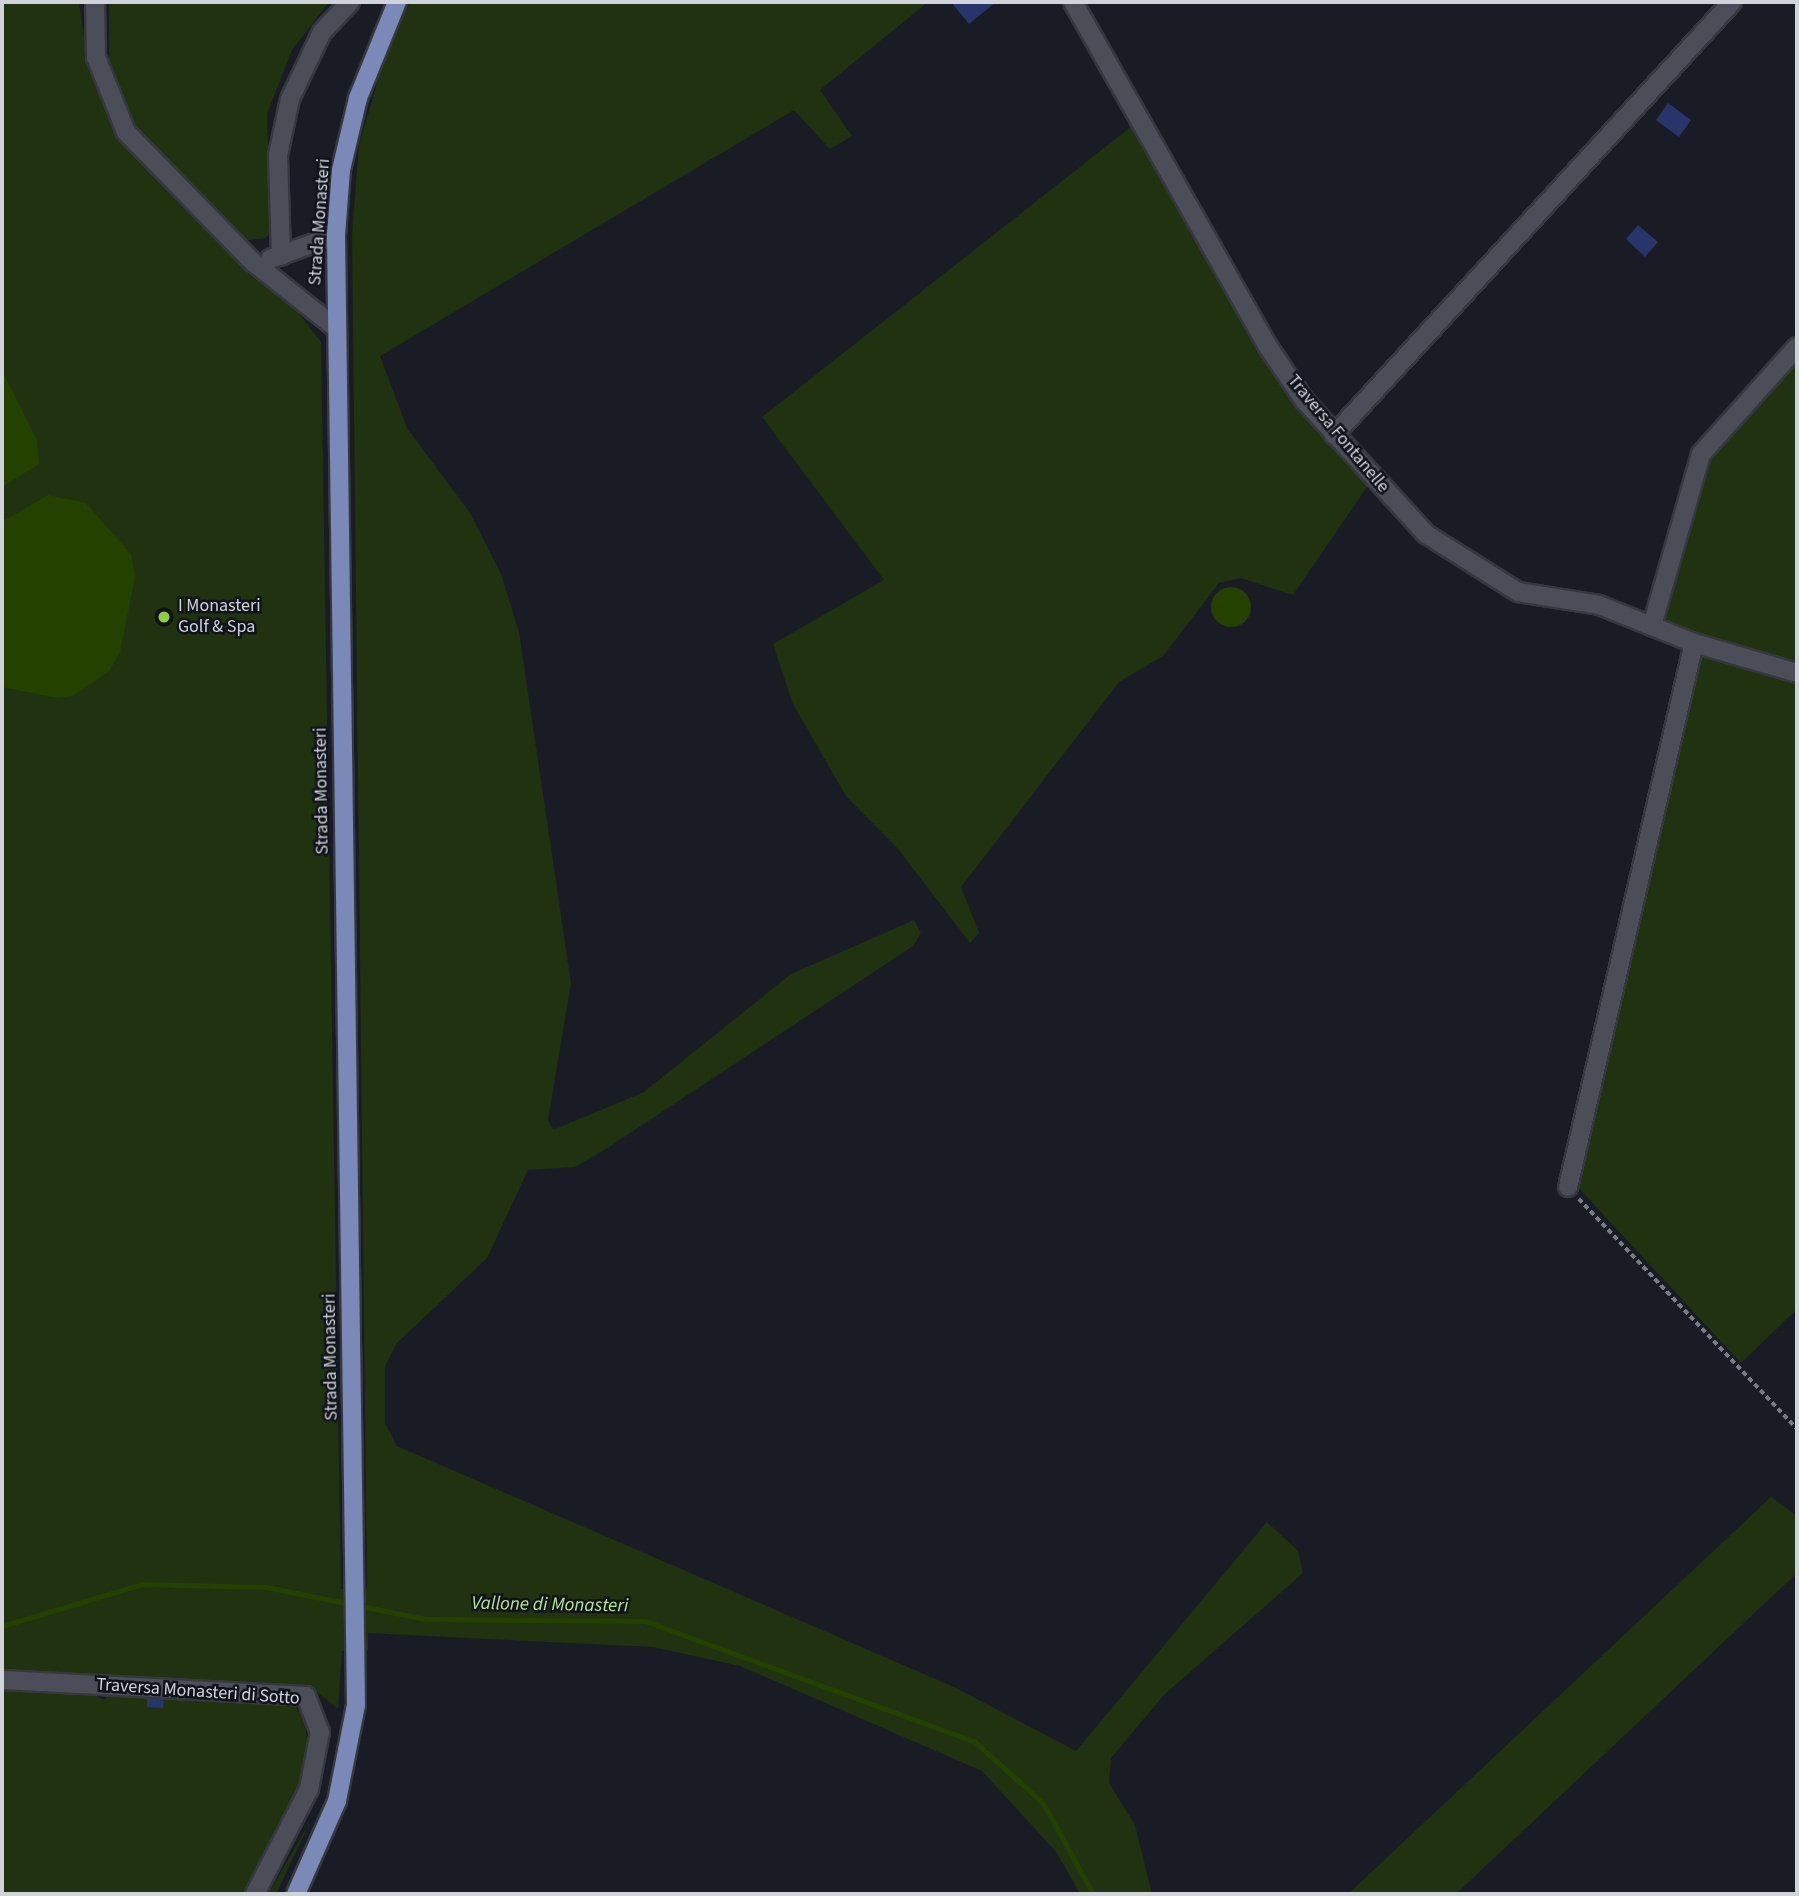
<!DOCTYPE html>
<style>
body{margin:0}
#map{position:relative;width:1799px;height:1896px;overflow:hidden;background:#191c25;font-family:"Source Sans 3",sans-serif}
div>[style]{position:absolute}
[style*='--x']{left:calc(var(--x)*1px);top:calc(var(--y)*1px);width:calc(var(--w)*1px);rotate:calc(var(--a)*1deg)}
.green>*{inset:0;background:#20320f}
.water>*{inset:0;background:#254100}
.round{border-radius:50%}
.stream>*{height:5px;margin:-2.5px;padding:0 2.5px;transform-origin:2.5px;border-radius:2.5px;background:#254100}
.building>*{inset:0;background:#27356b}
.path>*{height:3.5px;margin-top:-1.75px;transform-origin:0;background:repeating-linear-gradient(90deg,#797c84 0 5px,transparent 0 8.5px)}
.roads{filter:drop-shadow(2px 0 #36383f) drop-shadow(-2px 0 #36383f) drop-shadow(0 2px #36383f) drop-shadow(0 -2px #36383f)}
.minor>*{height:18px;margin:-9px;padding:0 9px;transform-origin:9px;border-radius:9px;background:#4b4e59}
.major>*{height:18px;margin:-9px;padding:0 9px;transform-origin:9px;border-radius:9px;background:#7a89b7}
.dots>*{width:19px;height:19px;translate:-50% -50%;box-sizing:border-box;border:4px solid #10131b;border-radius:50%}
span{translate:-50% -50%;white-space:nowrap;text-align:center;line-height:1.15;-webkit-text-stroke:5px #10131b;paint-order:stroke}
.street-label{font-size:18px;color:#d0d3d9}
.poi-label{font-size:18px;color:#d0d3d9}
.left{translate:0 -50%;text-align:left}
.water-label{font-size:19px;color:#b6e48c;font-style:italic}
.frame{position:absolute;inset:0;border:4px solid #d0d3d9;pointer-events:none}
</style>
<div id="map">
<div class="green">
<i style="clip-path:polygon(2px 2px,79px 2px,88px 68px,118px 139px,251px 276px,294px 307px,321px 342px,341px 1589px,367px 1588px,352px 235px,359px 144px,385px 57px,410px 2px,928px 2px,820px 90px,852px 136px,830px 149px,794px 110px,380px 356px,407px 428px,470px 513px,501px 574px,519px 632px,571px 983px,548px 1120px,553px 1130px,644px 1092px,791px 974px,914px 920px,921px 933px,913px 946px,609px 1147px,575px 1167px,528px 1170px,487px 1258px,397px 1343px,385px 1366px,385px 1423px,397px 1446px,954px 1687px,1076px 1751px,1267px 1522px,1298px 1551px,1303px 1573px,1164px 1695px,1111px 1758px,1109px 1783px,1135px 1825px,1152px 1894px,1080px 1894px,1057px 1853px,982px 1771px,740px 1666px,653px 1647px,368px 1633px,368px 1650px,342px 1651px,338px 1709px,311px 1687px,2px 1673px)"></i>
<i style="clip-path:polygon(109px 2px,329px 2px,292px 50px,267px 114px,271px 232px,265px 238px,244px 241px,129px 119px,109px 66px)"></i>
<i style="clip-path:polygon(1132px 126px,1262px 350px,1369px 484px,1293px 595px,1241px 578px,1219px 583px,1163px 656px,1119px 682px,961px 887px,979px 933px,970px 943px,898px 849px,846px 796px,793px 704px,773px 644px,884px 580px,762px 417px)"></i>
<i style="clip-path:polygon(1797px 359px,1797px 667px,1675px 628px,1662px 614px,1709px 455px)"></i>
<i style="clip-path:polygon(1697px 652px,1797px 681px,1797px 1309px,1741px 1363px,1574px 1183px)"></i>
<i style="clip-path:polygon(1771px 1497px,1797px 1516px,1797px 1573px,1456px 1894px,1348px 1894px)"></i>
<i style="clip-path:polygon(2px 1687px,86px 1691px,104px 1700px,110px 1692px,294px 1704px,305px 1720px,308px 1749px,302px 1784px,244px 1894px,2px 1894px)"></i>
<i style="clip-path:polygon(310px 1822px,276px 1894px,268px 1894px,271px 1889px)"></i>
</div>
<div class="water">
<i style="clip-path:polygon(2px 371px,37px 440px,39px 464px,2px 487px)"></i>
<i style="clip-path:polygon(48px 495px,86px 503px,131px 554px,135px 577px,120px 652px,109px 671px,73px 696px,57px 698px,2px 687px,2px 522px)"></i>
<i class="round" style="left:1211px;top:587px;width:40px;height:40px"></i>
</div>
<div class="stream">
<i style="--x:2;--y:1626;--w:146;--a:-16.7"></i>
<i style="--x:142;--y:1584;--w:124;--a:1.4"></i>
<i style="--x:266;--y:1587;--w:163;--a:11.3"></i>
<i style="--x:426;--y:1619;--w:219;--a:0.5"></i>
<i style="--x:645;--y:1621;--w:351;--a:20.1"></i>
<i style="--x:975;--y:1742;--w:91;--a:41.9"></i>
<i style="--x:1043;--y:1803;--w:104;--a:61.2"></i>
</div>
<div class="building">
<i style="clip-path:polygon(951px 2px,996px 2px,969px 24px)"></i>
<i style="clip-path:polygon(1668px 103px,1691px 120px,1679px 137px,1656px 120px)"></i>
<i style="clip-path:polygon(1638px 225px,1658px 242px,1645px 257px,1626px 239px)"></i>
<i style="clip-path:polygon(147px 1695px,164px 1696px,163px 1708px,147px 1707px)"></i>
</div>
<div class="path">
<i style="--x:1579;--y:1199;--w:317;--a:46.5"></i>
</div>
<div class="roads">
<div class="minor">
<i style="--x:95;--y:2;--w:55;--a:89"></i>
<i style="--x:96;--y:57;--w:81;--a:68.2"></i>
<i style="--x:126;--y:132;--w:182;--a:45.7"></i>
<i style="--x:253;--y:262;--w:106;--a:38.5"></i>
<i style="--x:1073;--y:2;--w:398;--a:60.5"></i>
<i style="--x:1269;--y:348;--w:63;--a:56.1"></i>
<i style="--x:1304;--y:400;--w:181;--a:47.7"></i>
<i style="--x:1426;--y:534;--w:109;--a:32.2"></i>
<i style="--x:1518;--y:592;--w:82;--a:9.1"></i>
<i style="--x:1599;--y:605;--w:102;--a:21.8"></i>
<i style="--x:1694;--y:643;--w:107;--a:16.2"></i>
<i style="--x:281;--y:256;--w:101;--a:-91.7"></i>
<i style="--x:278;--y:155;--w:57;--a:-77.9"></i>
<i style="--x:290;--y:99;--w:74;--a:-64.5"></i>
<i style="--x:322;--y:32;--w:41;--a:-47"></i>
<i style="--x:270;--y:259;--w:70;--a:-20"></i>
<i style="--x:1334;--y:435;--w:588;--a:-47.41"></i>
<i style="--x:1652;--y:626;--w:179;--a:-74.1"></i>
<i style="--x:1701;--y:454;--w:144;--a:-48.1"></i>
<i style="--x:1568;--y:1187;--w:558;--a:-76.96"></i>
<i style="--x:2;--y:1680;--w:304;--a:3"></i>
<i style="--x:306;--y:1696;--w:39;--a:69"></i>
<i style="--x:320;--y:1732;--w:58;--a:100.9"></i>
<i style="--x:309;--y:1789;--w:118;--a:117.2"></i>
</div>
<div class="major">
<i style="--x:296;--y:1894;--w:102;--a:-66.2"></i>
<i style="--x:337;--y:1801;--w:98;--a:-78.8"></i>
<i style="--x:356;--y:1705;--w:1470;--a:-90.78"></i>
<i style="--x:336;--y:235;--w:65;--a:-85.6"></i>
<i style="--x:341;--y:170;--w:74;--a:-76.7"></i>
<i style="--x:358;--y:98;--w:104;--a:-67.9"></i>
</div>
</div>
<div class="dots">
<i style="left:164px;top:617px;background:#8dce44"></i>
</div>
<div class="street-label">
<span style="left:320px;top:222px;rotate:-86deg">Strada Monasteri</span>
<span style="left:1338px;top:434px;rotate:50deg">Traversa Fontanelle</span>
<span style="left:322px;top:791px;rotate:-91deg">Strada Monasteri</span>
<span style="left:331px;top:1357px;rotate:-91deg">Strada Monasteri</span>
<span style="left:198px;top:1692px;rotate:4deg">Traversa Monasteri di Sotto</span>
</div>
<div class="poi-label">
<span class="left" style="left:178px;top:617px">I Monasteri<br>Golf &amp; Spa</span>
</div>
<div class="water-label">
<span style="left:550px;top:1605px;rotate:1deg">Vallone di Monasteri</span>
</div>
<div class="frame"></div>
</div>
